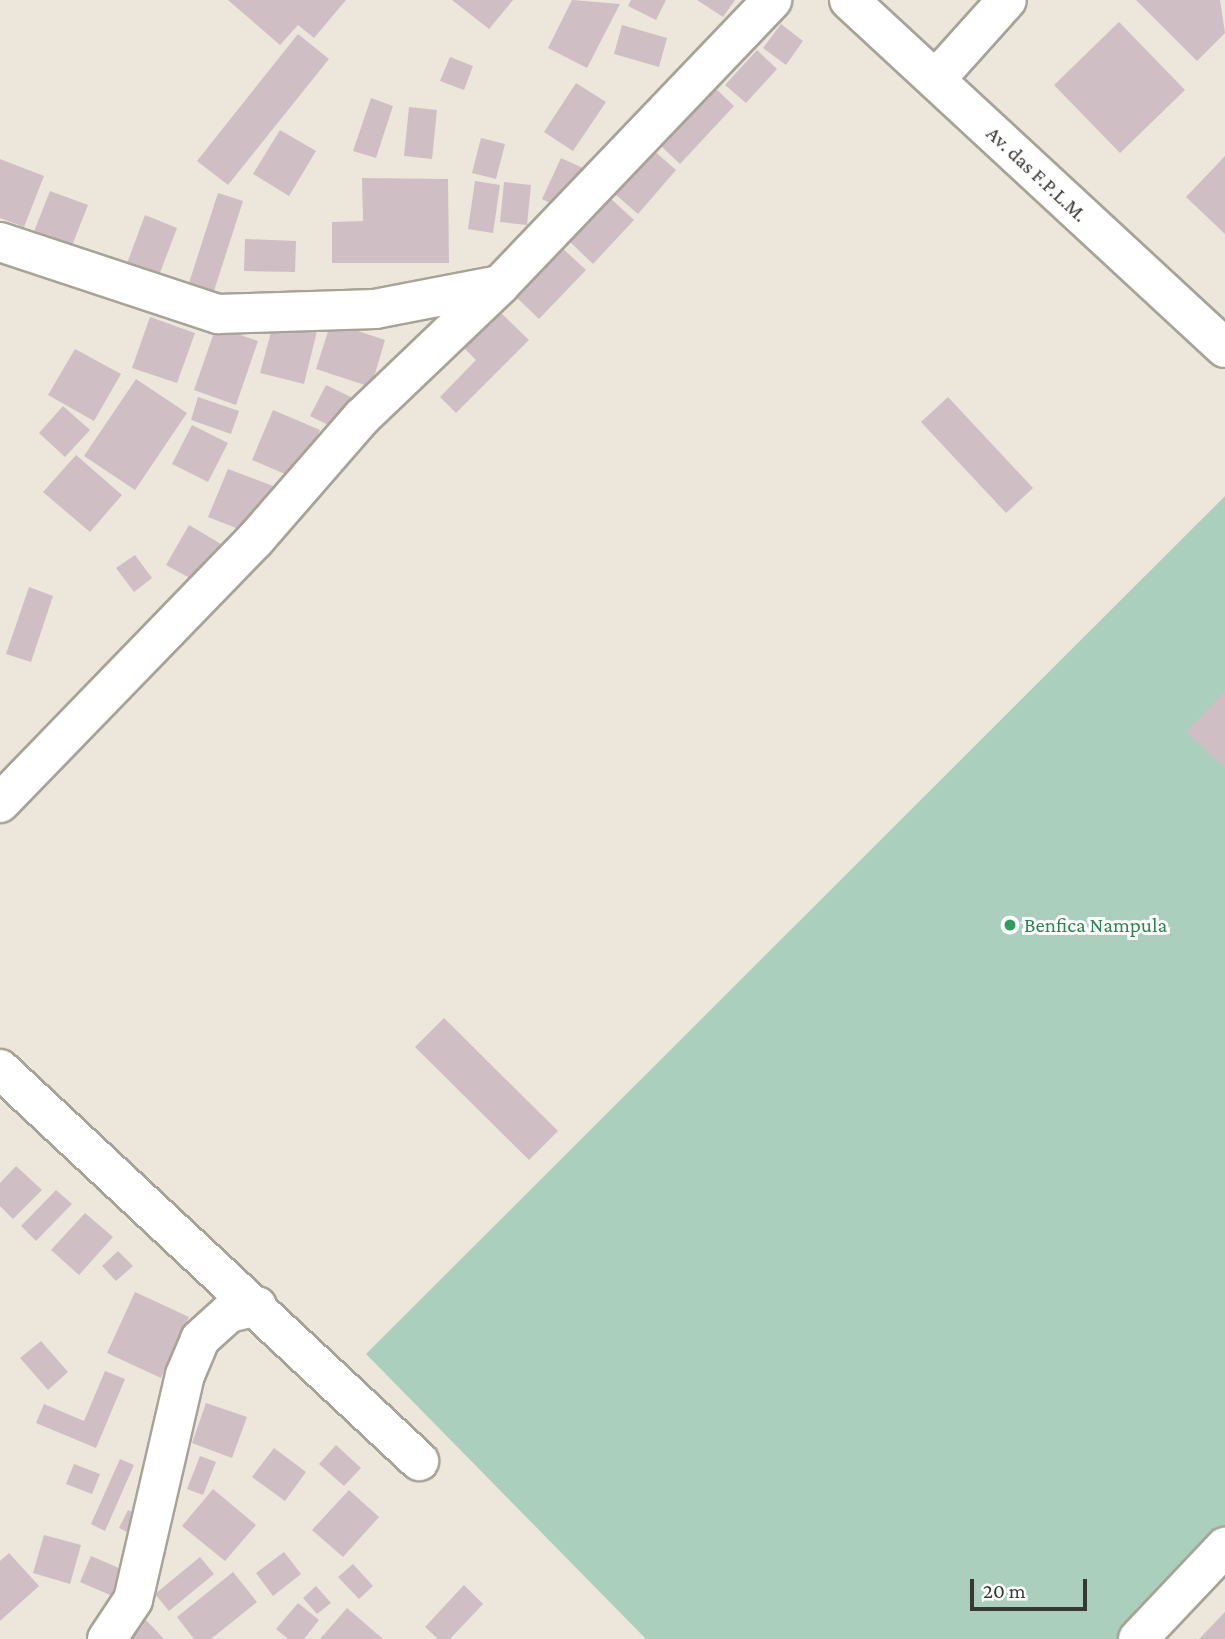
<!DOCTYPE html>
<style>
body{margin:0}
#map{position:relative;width:1225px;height:1639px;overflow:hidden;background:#ece7da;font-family:"Crimson Pro",serif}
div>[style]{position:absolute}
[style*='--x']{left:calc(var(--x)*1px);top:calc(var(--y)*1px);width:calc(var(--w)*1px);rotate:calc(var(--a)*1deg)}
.green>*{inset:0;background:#abcfbd}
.building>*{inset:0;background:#cfbfc4}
.roads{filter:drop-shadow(2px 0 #a8a397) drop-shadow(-2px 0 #a8a397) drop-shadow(0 2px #a8a397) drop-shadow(0 -2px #a8a397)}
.minor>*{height:38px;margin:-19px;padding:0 19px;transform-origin:19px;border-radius:19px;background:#fff}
.primary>*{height:38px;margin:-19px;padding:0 19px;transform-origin:19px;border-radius:19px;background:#fff}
.dots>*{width:19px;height:19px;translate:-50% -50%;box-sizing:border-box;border:4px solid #fff;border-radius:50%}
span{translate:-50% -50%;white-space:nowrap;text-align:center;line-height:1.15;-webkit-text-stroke:6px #fff;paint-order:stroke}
.street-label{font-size:21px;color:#393732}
.leisure-label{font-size:21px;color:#27864d}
.left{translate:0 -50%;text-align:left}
.scale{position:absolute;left:970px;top:1579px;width:117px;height:32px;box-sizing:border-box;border:4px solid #393732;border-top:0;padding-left:9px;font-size:21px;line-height:24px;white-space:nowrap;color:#393732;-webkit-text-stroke:5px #fff;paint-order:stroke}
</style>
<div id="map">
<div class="green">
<i style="clip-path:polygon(1225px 496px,1225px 1546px,1119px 1639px,646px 1639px,366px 1354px)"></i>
</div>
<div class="building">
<i style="clip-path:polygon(228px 0,346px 0,314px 38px,298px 25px,280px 45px)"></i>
<i style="clip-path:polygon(452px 0,513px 0,489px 29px)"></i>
<i style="clip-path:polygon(572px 0,620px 4px,587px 68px,548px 48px)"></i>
<i style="clip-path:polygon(631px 0,666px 0,656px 20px,628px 6px)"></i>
<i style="clip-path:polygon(697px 0,735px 0,723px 17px)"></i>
<i style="clip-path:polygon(1136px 0,1220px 0,1225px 33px,1197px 61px)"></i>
<i style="clip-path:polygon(1119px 22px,1185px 90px,1120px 153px,1054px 85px)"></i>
<i style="clip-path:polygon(781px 24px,803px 41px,786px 65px,763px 48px)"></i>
<i style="clip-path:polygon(622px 25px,667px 38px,659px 67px,614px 54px)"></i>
<i style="clip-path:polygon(298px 34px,329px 59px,228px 185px,197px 161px)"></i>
<i style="clip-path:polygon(757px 50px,777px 69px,746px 103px,725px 85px)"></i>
<i style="clip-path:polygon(450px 57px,473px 66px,464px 90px,440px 81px)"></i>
<i style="clip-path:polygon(576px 83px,606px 102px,573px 151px,544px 132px)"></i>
<i style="clip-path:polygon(713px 86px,734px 106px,680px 164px,659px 144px)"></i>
<i style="clip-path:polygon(371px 98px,393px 106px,376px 158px,353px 151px)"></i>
<i style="clip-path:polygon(409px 107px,437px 110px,432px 159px,404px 156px)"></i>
<i style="clip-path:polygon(280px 130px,316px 151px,289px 196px,253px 174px)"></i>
<i style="clip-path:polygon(481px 138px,505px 144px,496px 179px,472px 173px)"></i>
<i style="clip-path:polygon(653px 150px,676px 170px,638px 214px,615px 194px)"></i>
<i style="clip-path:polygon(1225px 156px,1225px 234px,1186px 197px)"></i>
<i style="clip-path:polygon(561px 158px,585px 169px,566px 211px,542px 199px)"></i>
<i style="clip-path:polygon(0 159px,44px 176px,24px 227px,0 218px)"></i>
<i style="clip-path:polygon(362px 178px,448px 179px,449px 263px,332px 263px,332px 222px,363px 221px)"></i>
<i style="clip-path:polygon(475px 181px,500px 185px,493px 233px,468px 229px)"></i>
<i style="clip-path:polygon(504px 182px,531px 185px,527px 225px,500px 222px)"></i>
<i style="clip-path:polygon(50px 191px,88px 205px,71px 248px,33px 234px)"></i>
<i style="clip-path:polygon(218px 193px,243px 201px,213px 294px,188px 286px)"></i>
<i style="clip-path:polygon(609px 197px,634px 220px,593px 264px,568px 240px)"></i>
<i style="clip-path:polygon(145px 215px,177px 228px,158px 278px,126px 266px)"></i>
<i style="clip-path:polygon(245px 239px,296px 241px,295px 272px,244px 271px)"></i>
<i style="clip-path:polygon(560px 246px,586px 270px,539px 319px,513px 294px)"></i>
<i style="clip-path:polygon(498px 310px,529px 340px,456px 413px,440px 397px,476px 360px,462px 346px)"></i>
<i style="clip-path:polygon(150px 317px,195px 333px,177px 383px,132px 368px)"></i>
<i style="clip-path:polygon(274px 321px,317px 331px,304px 384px,260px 373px)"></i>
<i style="clip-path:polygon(331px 322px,385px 340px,371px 387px,316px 369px)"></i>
<i style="clip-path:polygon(216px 327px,258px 341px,236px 405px,194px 390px)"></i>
<i style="clip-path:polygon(75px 349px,121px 374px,94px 421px,48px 395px)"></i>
<i style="clip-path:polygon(136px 379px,187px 413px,135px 490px,84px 456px)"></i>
<i style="clip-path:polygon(326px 385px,359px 401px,343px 432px,310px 416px)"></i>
<i style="clip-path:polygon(198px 397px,239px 411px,231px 434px,191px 420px)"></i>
<i style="clip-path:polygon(948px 397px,1033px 488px,1006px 513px,921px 422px)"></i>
<i style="clip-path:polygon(63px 406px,90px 430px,65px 457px,39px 433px)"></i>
<i style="clip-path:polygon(273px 410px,320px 430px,299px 480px,252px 460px)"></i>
<i style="clip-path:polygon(192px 425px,228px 443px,208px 482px,172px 464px)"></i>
<i style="clip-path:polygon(76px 455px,122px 495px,90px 532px,43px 492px)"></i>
<i style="clip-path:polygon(228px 469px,273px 486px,254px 535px,208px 517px)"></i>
<i style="clip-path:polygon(189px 525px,226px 547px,204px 586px,166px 565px)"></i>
<i style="clip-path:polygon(135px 555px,152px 578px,134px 592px,116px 568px)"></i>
<i style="clip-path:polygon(29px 587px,53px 596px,31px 662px,6px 654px)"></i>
<i style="clip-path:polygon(1225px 691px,1225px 768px,1186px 732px)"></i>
<i style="clip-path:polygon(444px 1018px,558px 1131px,529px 1160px,415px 1047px)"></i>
<i style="clip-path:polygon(16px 1166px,42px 1190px,13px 1219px,0 1206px,0 1183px)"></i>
<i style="clip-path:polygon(56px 1190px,72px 1204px,36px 1241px,21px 1226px)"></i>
<i style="clip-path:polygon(85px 1213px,113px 1237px,79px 1275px,51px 1250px)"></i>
<i style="clip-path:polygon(118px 1251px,133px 1266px,116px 1281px,102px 1266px)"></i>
<i style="clip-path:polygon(135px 1292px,189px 1317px,161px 1378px,107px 1353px)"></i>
<i style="clip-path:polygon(41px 1341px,68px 1372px,48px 1390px,20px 1358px)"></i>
<i style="clip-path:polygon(105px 1371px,125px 1379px,96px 1448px,36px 1423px,44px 1404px,84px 1421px)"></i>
<i style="clip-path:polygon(206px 1403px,247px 1417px,232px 1458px,192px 1443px)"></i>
<i style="clip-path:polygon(336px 1445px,361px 1468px,344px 1486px,319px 1464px)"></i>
<i style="clip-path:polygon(274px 1448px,306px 1472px,285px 1501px,252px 1477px)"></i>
<i style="clip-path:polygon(200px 1456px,216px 1462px,203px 1495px,187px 1489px)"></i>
<i style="clip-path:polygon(120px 1459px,134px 1465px,105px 1531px,91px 1524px)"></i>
<i style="clip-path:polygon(74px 1464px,100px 1474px,92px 1494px,66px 1484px)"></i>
<i style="clip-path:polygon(213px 1489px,256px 1525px,225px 1561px,182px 1526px)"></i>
<i style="clip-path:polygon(349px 1490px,379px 1517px,343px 1557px,312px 1530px)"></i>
<i style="clip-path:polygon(128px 1510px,144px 1518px,135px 1536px,119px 1528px)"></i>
<i style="clip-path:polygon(44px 1535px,81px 1545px,70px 1584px,33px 1573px)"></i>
<i style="clip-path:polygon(284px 1552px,301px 1574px,273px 1596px,256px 1573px)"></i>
<i style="clip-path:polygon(9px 1553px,39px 1586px,0 1621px,0 1561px)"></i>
<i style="clip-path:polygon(91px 1556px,128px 1572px,117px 1598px,80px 1582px)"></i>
<i style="clip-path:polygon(200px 1557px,214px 1574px,169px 1611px,155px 1594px)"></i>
<i style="clip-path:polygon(353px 1564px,373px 1586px,359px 1599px,338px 1577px)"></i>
<i style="clip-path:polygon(233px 1572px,257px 1602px,211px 1639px,194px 1639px,177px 1617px)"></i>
<i style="clip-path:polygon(464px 1585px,483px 1604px,450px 1639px,438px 1639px,425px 1627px)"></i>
<i style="clip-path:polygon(316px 1586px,331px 1603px,317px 1614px,303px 1598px)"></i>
<i style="clip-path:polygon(298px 1603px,319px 1620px,304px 1639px,288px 1639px,276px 1629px)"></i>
<i style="clip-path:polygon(347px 1608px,383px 1639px,320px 1639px)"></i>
<i style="clip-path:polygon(1225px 1612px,1225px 1639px,1199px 1639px)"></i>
<i style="clip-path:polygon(145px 1619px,164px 1639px,123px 1639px)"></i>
</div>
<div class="roads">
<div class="minor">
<i style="--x:936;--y:79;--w:106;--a:-48.1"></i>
<i style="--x:0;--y:242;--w:230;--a:18.3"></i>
<i style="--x:218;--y:314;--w:157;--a:-1.8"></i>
<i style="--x:375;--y:309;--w:127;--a:-10.9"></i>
<i style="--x:0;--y:803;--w:366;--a:-45.9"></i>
<i style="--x:255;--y:540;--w:163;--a:-49"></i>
<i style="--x:362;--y:417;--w:191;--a:-43.7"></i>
<i style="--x:500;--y:285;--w:394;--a:-46.3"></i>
<i style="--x:0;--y:1069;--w:574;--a:43.09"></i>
<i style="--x:107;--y:1639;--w:47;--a:-56.3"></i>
<i style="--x:133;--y:1600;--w:231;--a:-77"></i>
<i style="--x:185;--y:1375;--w:39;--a:-67"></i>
<i style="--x:200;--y:1339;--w:39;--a:-42"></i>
<i style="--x:229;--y:1313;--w:29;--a:-14"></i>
<i style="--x:1138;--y:1639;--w:127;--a:-46.6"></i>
</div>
<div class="primary">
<i style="--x:849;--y:0;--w:512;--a:42.79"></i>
</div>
</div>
<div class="dots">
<i style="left:1010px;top:925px;background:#2e9e5b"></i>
</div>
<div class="street-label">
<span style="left:1037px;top:174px;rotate:43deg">Av. das F.P.L.M.</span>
</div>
<div class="leisure-label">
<span class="left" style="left:1024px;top:925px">Benfica Nampula</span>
</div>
<div class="scale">20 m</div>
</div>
